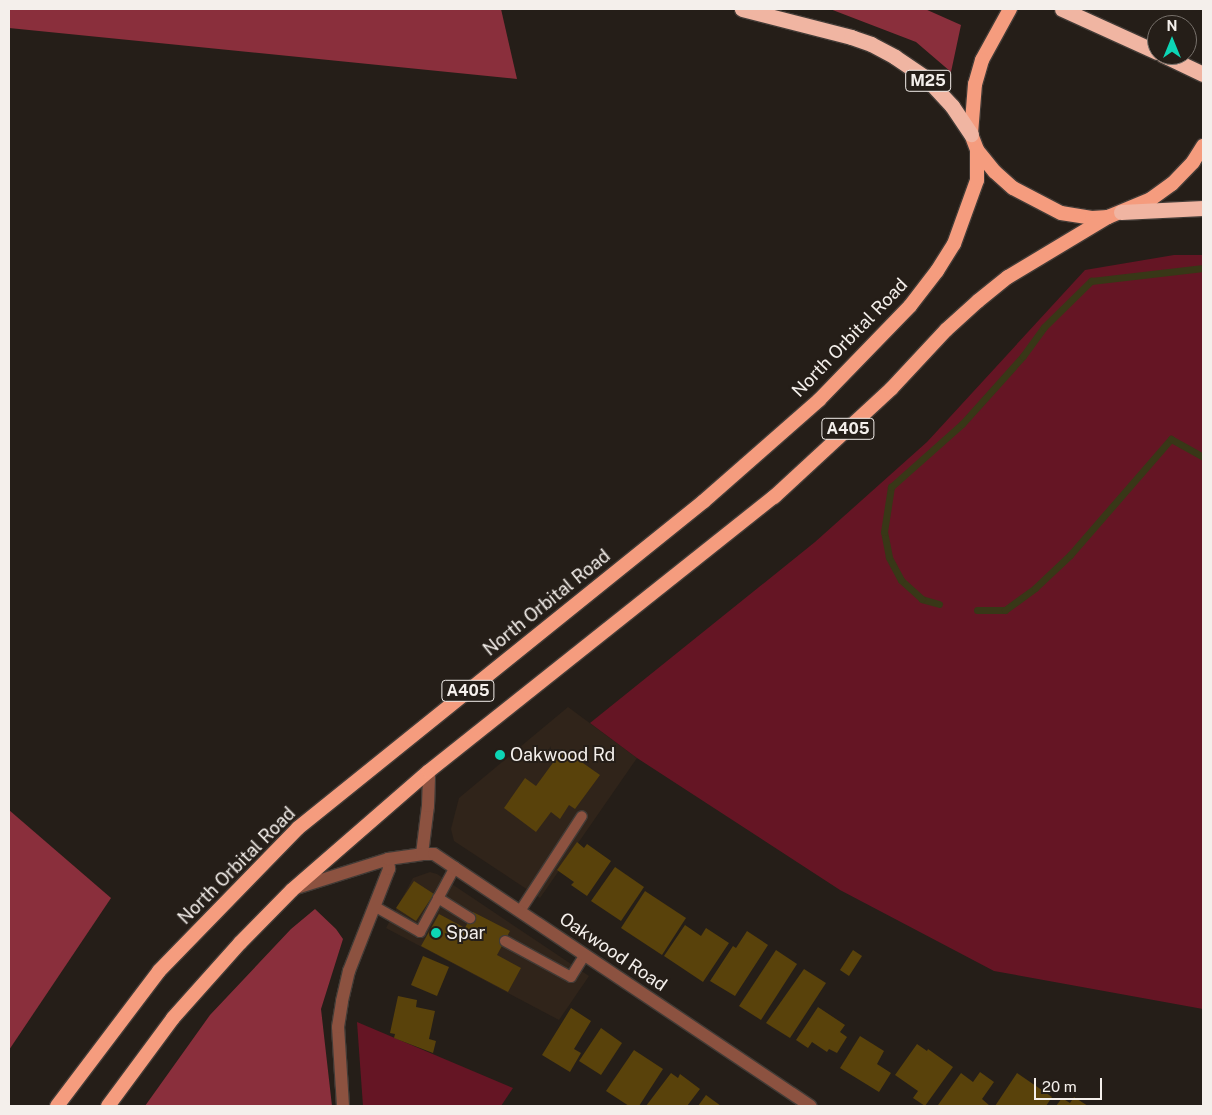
<!DOCTYPE html>
<style>
body{margin:0}
#map{position:relative;width:1212px;height:1115px;overflow:hidden;background:#251e18;font-family:"Public Sans",sans-serif}
div>[style]{position:absolute}
[style*='--x']{left:calc(var(--x)*1px);top:calc(var(--y)*1px);width:calc(var(--w)*1px);rotate:calc(var(--a)*1deg)}
.built>*{inset:0;background:#30241a}
.green>*{inset:0;background:#651524}
.forest>*{inset:0;background:#8a2f3c}
.stream>*{height:7px;margin:-3.5px;padding:0 3.5px;transform-origin:3.5px;border-radius:3.5px;background:#383717}
.building>*{inset:0;background:#59420b}
.roads{filter:drop-shadow(1px 0 #423b36) drop-shadow(-1px 0 #423b36) drop-shadow(0 1px #423b36) drop-shadow(0 -1px #423b36)}
.service>*{height:10px;margin:-5px;padding:0 5px;transform-origin:5px;border-radius:5px;background:#8c5240}
.minor>*{height:12px;margin:-6px;padding:0 6px;transform-origin:6px;border-radius:6px;background:#8c5240}
.tertiary>*{height:12px;margin:-6px;padding:0 6px;transform-origin:6px;border-radius:6px;background:#8c5240}
.trunk>*{height:14px;margin:-7px;padding:0 7px;transform-origin:7px;border-radius:7px;background:#f59c7e}
.motorway>*{height:15px;margin:-7.5px;padding:0 7.5px;transform-origin:7.5px;border-radius:7.5px;background:#f0b5a2}
.dots>*{width:14px;height:14px;translate:-50% -50%;box-sizing:border-box;border:2px solid #251e18;border-radius:50%}
span{translate:-50% -50%;white-space:nowrap;text-align:center;line-height:1.15;-webkit-text-stroke:4px #251e18;paint-order:stroke}
.shield-label span{padding:1px 4px;background:#251e18;border:1px solid;border-radius:4px;-webkit-text-stroke-width:0}
.shield-label{font-size:16px;color:#f4efeb;font-weight:700}
.street-label{font-size:18px;color:#f4efeb}
.poi-label{font-size:18px;color:#f4efeb}
.left{translate:0 -50%;text-align:left}
.frame{position:absolute;inset:0;border:10px solid #f4efeb;pointer-events:none}
.north{position:absolute;left:1147px;top:15px;width:50px;height:50px;box-sizing:border-box;background:#251e18;border:1px solid #78726c;border-radius:50%;rotate:0deg;font-size:14px;font-weight:700;line-height:20px;text-align:center;color:#f4efeb}
.north::after{content:'';display:block;margin:auto;width:18px;height:22px;background:#0dd5b5;clip-path:polygon(50% 0,100% 100%,50% 72%,0 100%)}
.scale{position:absolute;left:1034px;top:1078px;width:68px;height:22px;box-sizing:border-box;border:2px solid #f4efeb;border-top:0;padding-left:6px;font-size:15px;line-height:18px;white-space:nowrap;color:#f4efeb;-webkit-text-stroke:4px #251e18;paint-order:stroke}
</style>
<div id="map">
<div class="built">
<i style="clip-path:polygon(568px 707px,637px 758px,540px 898px,454px 841px,451px 829px,459px 798px)"></i>
<i style="clip-path:polygon(430px 872px,437px 874px,589px 976px,559px 1020px,386px 928px,413px 878px)"></i>
</div>
<div class="green">
<i style="clip-path:polygon(1174px 255px,1203px 255px,1203px 1009px,994px 971px,840px 890px,637px 758px,590px 723px,815px 542px,927px 442px,1085px 270px)"></i>
<i style="clip-path:polygon(357px 1022px,513px 1088px,501px 1106px,363px 1106px)"></i>
</div>
<div class="forest">
<i style="clip-path:polygon(9px 9px,501px 9px,517px 79px,9px 28px)"></i>
<i style="clip-path:polygon(830px 9px,925px 9px,961px 25px,951px 72px,916px 42px)"></i>
<i style="clip-path:polygon(9px 810px,111px 898px,9px 1050px)"></i>
<i style="clip-path:polygon(315px 909px,336px 929px,343px 939px,321px 1009px,332px 1106px,145px 1106px,210px 1015px,291px 929px)"></i>
</div>
<div class="stream">
<i style="--x:939;--y:604;--w:18;--a:-164"></i>
<i style="--x:922;--y:599;--w:28;--a:-138"></i>
<i style="--x:901;--y:580;--w:26;--a:-118"></i>
<i style="--x:889;--y:557;--w:25;--a:-101"></i>
<i style="--x:884;--y:532;--w:46;--a:-81.2"></i>
<i style="--x:891;--y:487;--w:95;--a:-41.6"></i>
<i style="--x:962;--y:424;--w:91;--a:-48.1"></i>
<i style="--x:1023;--y:356;--w:36;--a:-54"></i>
<i style="--x:1044;--y:327;--w:66;--a:-44.4"></i>
<i style="--x:1091;--y:281;--w:113;--a:-6.6"></i>
<i style="--x:977;--y:610;--w:28;--a:0"></i>
<i style="--x:1005;--y:610;--w:37;--a:-36"></i>
<i style="--x:1035;--y:588;--w:48;--a:-43.3"></i>
<i style="--x:1070;--y:555;--w:154;--a:-49"></i>
<i style="--x:1171;--y:439;--w:37;--a:29"></i>
</div>
<div class="building">
<i style="clip-path:polygon(563px 749px,600px 775px,575px 809px,569px 805px,560px 819px,551px 812px,536px 832px,504px 808px,525px 778px,536px 786px)"></i>
<i style="clip-path:polygon(577px 842px,584px 848px,587px 844px,611px 861px,587px 896px,571px 885px,574px 882px,557px 870px)"></i>
<i style="clip-path:polygon(615px 867px,644px 887px,621px 921px,591px 901px)"></i>
<i style="clip-path:polygon(414px 881px,434px 894px,416px 921px,396px 908px)"></i>
<i style="clip-path:polygon(645px 891px,686px 918px,662px 955px,621px 928px)"></i>
<i style="clip-path:polygon(473px 912px,510px 931px,497px 955px,521px 968px,508px 992px,421px 946px,439px 914px,465px 928px)"></i>
<i style="clip-path:polygon(685px 925px,701px 936px,706px 928px,729px 943px,703px 982px,664px 956px)"></i>
<i style="clip-path:polygon(747px 931px,768px 945px,735px 996px,710px 981px,733px 946px,736px 948px)"></i>
<i style="clip-path:polygon(776px 950px,797px 964px,761px 1020px,739px 1006px)"></i>
<i style="clip-path:polygon(853px 950px,862px 956px,849px 976px,840px 970px)"></i>
<i style="clip-path:polygon(423px 956px,449px 967px,437px 996px,411px 985px)"></i>
<i style="clip-path:polygon(804px 969px,826px 983px,790px 1038px,766px 1023px)"></i>
<i style="clip-path:polygon(398px 996px,417px 1000px,416px 1007px,435px 1011px,429px 1039px,436px 1041px,433px 1053px,394px 1038px,395px 1034px,390px 1033px)"></i>
<i style="clip-path:polygon(818px 1007px,845px 1025px,840px 1032px,847px 1037px,837px 1053px,829px 1049px,827px 1052px,812px 1042px,808px 1048px,796px 1040px)"></i>
<i style="clip-path:polygon(571px 1008px,591px 1021px,574px 1049px,581px 1053px,570px 1072px,542px 1055px)"></i>
<i style="clip-path:polygon(601px 1028px,622px 1043px,601px 1075px,579px 1061px)"></i>
<i style="clip-path:polygon(860px 1036px,884px 1051px,877px 1064px,891px 1073px,879px 1092px,840px 1068px)"></i>
<i style="clip-path:polygon(917px 1044px,927px 1051px,928px 1049px,953px 1067px,925px 1106px,913px 1098px,918px 1091px,895px 1075px)"></i>
<i style="clip-path:polygon(634px 1050px,663px 1069px,639px 1106px,629px 1106px,606px 1091px)"></i>
<i style="clip-path:polygon(980px 1072px,994px 1082px,982px 1099px,990px 1106px,938px 1105px,961px 1073px,973px 1082px)"></i>
<i style="clip-path:polygon(671px 1073px,678px 1078px,680px 1074px,700px 1089px,687px 1106px,646px 1106px)"></i>
<i style="clip-path:polygon(1017px 1073px,1052px 1097px,1046px 1106px,995px 1106px)"></i>
<i style="clip-path:polygon(706px 1095px,721px 1106px,698px 1106px)"></i>
<i style="clip-path:polygon(1074px 1097px,1088px 1106px,1056px 1106px,1062px 1098px,1070px 1103px)"></i>
</div>
<div class="roads">
<div class="service">
<i style="--x:438;--y:898;--w:38;--a:32"></i>
<i style="--x:374;--y:906;--w:53;--a:29.5"></i>
<i style="--x:420;--y:932;--w:74;--a:-61.7"></i>
<i style="--x:520;--y:911;--w:113;--a:-56.9"></i>
<i style="--x:505;--y:941;--w:75;--a:28.6"></i>
<i style="--x:571;--y:977;--w:26;--a:-58"></i>
</div>
<div class="minor">
<i style="--x:343;--y:1106;--w:79;--a:-93.6"></i>
<i style="--x:338;--y:1027;--w:26;--a:-81"></i>
<i style="--x:342;--y:1001;--w:31;--a:-77"></i>
<i style="--x:349;--y:971;--w:110;--a:-68.6"></i>
<i style="--x:389;--y:869;--w:10;--a:-96"></i>
</div>
<div class="tertiary">
<i style="--x:422;--y:854;--w:48;--a:-82.9"></i>
<i style="--x:428;--y:806;--w:35;--a:-88"></i>
<i style="--x:293;--y:889;--w:100;--a:-17.5"></i>
<i style="--x:388;--y:859;--w:34;--a:-8"></i>
<i style="--x:422;--y:854;--w:12;--a:0"></i>
<i style="--x:434;--y:854;--w:453;--a:33.8"></i>
</div>
<div class="trunk">
<i style="--x:1010;--y:9;--w:58;--a:118.8"></i>
<i style="--x:982;--y:60;--w:25;--a:106"></i>
<i style="--x:975;--y:84;--w:50;--a:94.6"></i>
<i style="--x:971;--y:134;--w:17;--a:69"></i>
<i style="--x:977;--y:150;--w:28;--a:51"></i>
<i style="--x:995;--y:172;--w:24;--a:42"></i>
<i style="--x:1013;--y:188;--w:54;--a:27.5"></i>
<i style="--x:1061;--y:213;--w:31;--a:9"></i>
<i style="--x:1092;--y:218;--w:16;--a:-4"></i>
<i style="--x:1108;--y:217;--w:47;--a:-22.7"></i>
<i style="--x:1151;--y:199;--w:26;--a:-36"></i>
<i style="--x:1172;--y:184;--w:30;--a:-46"></i>
<i style="--x:1193;--y:162;--w:19;--a:-58"></i>
<i style="--x:57;--y:1106;--w:169;--a:-52.9"></i>
<i style="--x:159;--y:971;--w:199;--a:-45.8"></i>
<i style="--x:298;--y:828;--w:521;--a:-38.85"></i>
<i style="--x:704;--y:501;--w:153;--a:-41.3"></i>
<i style="--x:819;--y:400;--w:131;--a:-45.9"></i>
<i style="--x:910;--y:306;--w:44;--a:-52.4"></i>
<i style="--x:937;--y:271;--w:32;--a:-58"></i>
<i style="--x:954;--y:244;--w:68;--a:-70.2"></i>
<i style="--x:977;--y:180;--w:30;--a:-90"></i>
<i style="--x:108;--y:1106;--w:109;--a:-53.5"></i>
<i style="--x:173;--y:1018;--w:101;--a:-48.2"></i>
<i style="--x:240;--y:943;--w:74;--a:-45.5"></i>
<i style="--x:292;--y:890;--w:181;--a:-41"></i>
<i style="--x:429;--y:771;--w:441;--a:-38.5"></i>
<i style="--x:774;--y:497;--w:159;--a:-42.7"></i>
<i style="--x:891;--y:389;--w:81;--a:-47"></i>
<i style="--x:946;--y:330;--w:43;--a:-42.2"></i>
<i style="--x:978;--y:301;--w:38;--a:-39"></i>
<i style="--x:1008;--y:277;--w:117;--a:-31"></i>
</div>
<div class="motorway">
<i style="--x:742;--y:9;--w:113;--a:14.4"></i>
<i style="--x:851;--y:37;--w:21;--a:19"></i>
<i style="--x:871;--y:44;--w:27;--a:28"></i>
<i style="--x:895;--y:57;--w:37;--a:34"></i>
<i style="--x:926;--y:78;--w:38;--a:47"></i>
<i style="--x:952;--y:106;--w:34;--a:56"></i>
<i style="--x:1062;--y:9;--w:104;--a:24.4"></i>
<i style="--x:1163;--y:55;--w:44;--a:25.4"></i>
<i style="--x:1121;--y:212;--w:82;--a:-2.8"></i>
</div>
</div>
<div class="dots">
<i style="left:500px;top:755px;background:#0dd5b5"></i>
<i style="left:436px;top:933px;background:#0dd5b5"></i>
</div>
<div class="shield-label">
<span style="left:928px;top:81px">M25</span>
<span style="left:848px;top:429px">A405</span>
<span style="left:468px;top:691px">A405</span>
</div>
<div class="street-label">
<span style="left:850px;top:338px;rotate:-46deg">North Orbital Road</span>
<span style="left:547px;top:603px;rotate:-39deg">North Orbital Road</span>
<span style="left:237px;top:866px;rotate:-45deg">North Orbital Road</span>
<span style="left:613px;top:952px;rotate:34deg">Oakwood Road</span>
</div>
<div class="poi-label">
<span class="left" style="left:510px;top:755px">Oakwood Rd</span>
<span class="left" style="left:446px;top:933px">Spar</span>
</div>
<div class="frame"></div>
<div class="north">N</div>
<div class="scale">20 m</div>
</div>
